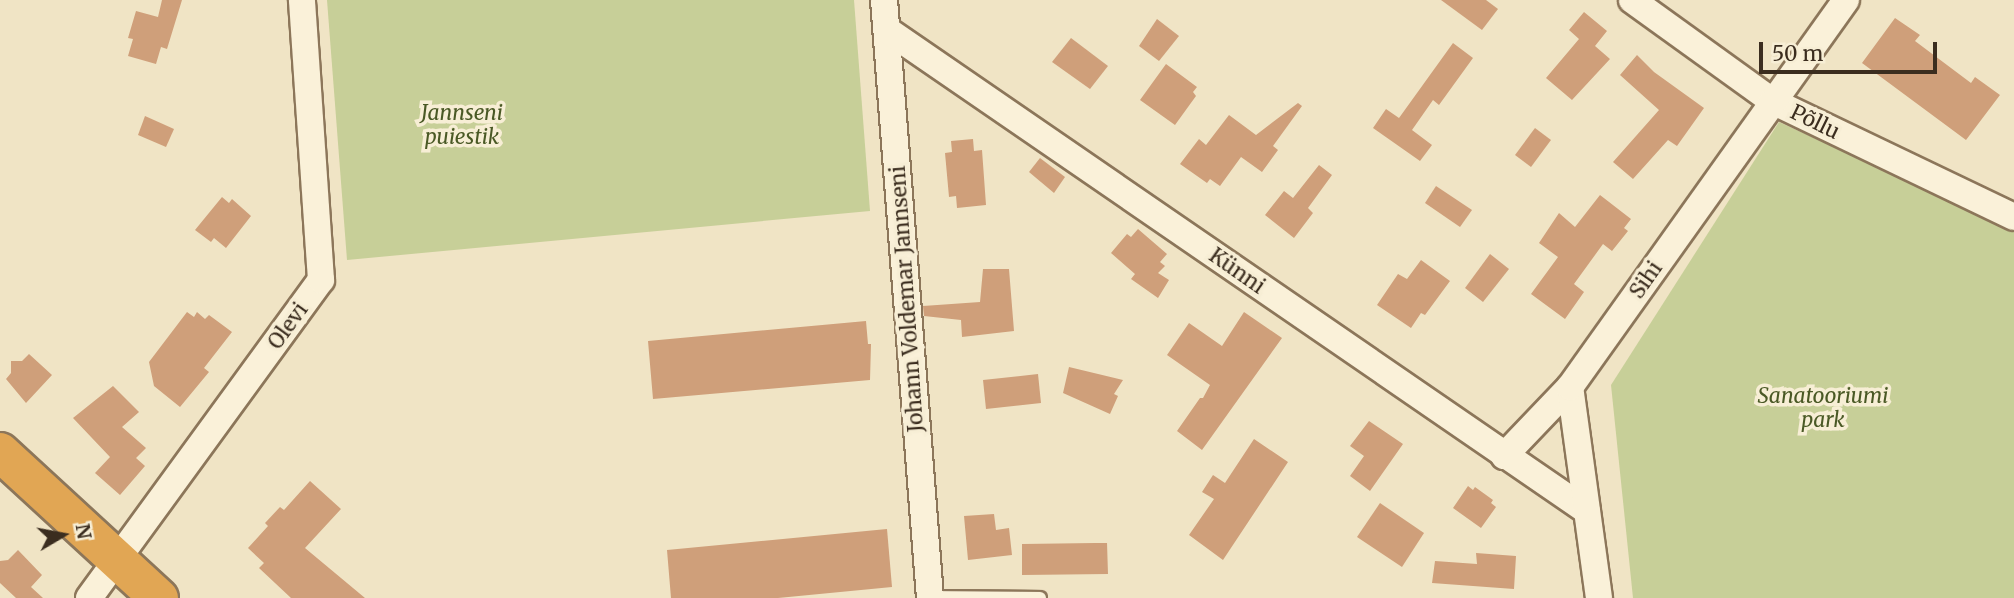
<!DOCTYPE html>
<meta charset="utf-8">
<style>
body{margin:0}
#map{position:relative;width:2014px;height:598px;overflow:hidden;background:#f0e4c5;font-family:Merriweather,serif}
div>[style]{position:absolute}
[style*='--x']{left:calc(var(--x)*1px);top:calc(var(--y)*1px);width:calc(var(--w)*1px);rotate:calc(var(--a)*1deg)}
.green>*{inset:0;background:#c7cf98}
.building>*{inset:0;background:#cf9f7a}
.roads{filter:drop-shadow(2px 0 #8c765a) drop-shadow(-2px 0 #8c765a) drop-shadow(0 2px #8c765a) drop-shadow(0 -2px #8c765a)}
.lane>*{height:12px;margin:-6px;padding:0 6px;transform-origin:6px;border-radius:6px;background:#faf1d9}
.street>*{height:26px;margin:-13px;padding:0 13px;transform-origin:13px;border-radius:13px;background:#faf1d9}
.highway>*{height:38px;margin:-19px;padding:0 19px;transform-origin:19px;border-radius:19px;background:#e1a654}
span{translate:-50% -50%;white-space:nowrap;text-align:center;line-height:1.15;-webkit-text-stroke:7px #f7eed5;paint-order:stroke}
.park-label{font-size:21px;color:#4a5925;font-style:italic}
.street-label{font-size:21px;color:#3b2d1f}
.north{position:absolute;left:28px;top:500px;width:70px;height:70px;-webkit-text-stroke:5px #f7eed5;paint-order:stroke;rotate:80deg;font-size:19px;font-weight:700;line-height:28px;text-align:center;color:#3b2d1f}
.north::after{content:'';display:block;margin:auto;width:24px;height:32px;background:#3b2d1f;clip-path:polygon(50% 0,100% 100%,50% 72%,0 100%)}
.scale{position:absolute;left:1759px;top:42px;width:178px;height:32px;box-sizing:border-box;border:4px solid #3b2d1f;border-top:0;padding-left:9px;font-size:21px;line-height:24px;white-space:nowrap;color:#3b2d1f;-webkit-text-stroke:5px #f7eed5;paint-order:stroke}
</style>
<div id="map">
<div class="green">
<i style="clip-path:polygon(327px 0,854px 0,870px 211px,347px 260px)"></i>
<i style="clip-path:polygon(1779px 122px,2014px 229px,2014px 598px,1633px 598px,1611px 385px)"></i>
</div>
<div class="building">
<i style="clip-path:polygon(162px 0,182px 0,167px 49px,161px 47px,156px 64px,128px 56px,133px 39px,128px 38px,136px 11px,158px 17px)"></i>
<i style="clip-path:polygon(1441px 0,1486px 0,1498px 9px,1482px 30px)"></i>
<i style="clip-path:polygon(1584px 12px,1607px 31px,1595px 46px,1610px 59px,1572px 100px,1546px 78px,1579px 39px,1569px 30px)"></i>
<i style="clip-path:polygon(1895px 18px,1920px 35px,1915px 41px,1971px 83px,1975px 77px,2000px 95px,1966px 140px,1862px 63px)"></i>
<i style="clip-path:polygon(1157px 19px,1179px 36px,1159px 61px,1139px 46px)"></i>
<i style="clip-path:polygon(1071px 38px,1108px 66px,1090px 89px,1052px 62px)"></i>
<i style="clip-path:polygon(1453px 43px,1473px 58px,1439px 105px,1433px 100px,1412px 130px,1432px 145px,1420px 161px,1373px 128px,1386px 109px,1399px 118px)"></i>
<i style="clip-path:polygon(1637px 55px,1654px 72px,1704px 108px,1677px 146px,1668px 140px,1633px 179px,1613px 162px,1659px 110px,1620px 75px)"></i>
<i style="clip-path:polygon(1166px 64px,1197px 87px,1193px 92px,1196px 96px,1175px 125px,1140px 100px)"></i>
<i style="clip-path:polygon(1298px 103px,1302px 106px,1273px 146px,1278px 150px,1262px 172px,1241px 157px,1220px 186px,1210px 179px,1207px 183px,1180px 164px,1199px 139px,1206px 145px,1229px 115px,1256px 135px)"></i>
<i style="clip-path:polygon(145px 116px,174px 129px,166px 147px,138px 135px)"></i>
<i style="clip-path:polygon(1535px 128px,1551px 140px,1531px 167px,1515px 155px)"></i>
<i style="clip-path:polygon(973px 139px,974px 151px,982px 150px,986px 205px,957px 208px,956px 196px,949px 197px,945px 153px,952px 152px,951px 141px)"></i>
<i style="clip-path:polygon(1040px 158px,1065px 177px,1054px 193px,1029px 172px)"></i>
<i style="clip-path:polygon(1319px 165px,1332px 175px,1308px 208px,1313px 213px,1294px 238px,1265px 215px,1284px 191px,1293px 198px)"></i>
<i style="clip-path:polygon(1436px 186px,1472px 210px,1460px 227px,1425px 203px)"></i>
<i style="clip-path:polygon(1600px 195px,1631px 219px,1624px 228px,1628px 231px,1612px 251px,1603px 244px,1574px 284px,1584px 292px,1565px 319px,1531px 294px,1558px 257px,1539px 243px,1559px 213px,1575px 227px)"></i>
<i style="clip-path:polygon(222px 197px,229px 203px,232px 199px,251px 216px,226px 248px,214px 238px,211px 242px,195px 230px)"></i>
<i style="clip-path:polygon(1138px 229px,1167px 254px,1160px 262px,1165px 266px,1158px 273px,1169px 280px,1158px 298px,1131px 279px,1135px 274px,1111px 253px,1127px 234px,1131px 237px)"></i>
<i style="clip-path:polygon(1490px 254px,1509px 269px,1483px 302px,1465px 288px)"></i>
<i style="clip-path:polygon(1421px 260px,1450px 281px,1425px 315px,1421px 313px,1411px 328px,1377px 305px,1398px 274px,1407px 279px)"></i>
<i style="clip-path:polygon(983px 269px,1009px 269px,1014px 331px,962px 337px,961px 320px,924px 316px,923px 306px,980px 302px)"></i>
<i style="clip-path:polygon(187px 312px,194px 317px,197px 312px,205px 319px,209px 315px,232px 332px,204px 368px,209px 372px,180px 407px,154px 386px,149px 362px)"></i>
<i style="clip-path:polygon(1244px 312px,1282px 338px,1202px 450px,1177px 431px,1200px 398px,1203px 398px,1210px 385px,1167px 355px,1189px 323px,1222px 346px)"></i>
<i style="clip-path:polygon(866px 321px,868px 344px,871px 344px,870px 380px,653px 399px,648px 341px)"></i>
<i style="clip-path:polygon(29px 354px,52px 375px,26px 403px,6px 379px,11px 373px,11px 361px,22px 361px)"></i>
<i style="clip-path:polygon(1069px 367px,1123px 380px,1114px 394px,1118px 396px,1110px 414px,1063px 393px)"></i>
<i style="clip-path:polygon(1038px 374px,1041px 403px,986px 409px,983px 380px)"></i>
<i style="clip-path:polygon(113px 386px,139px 412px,122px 427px,146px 448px,136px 458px,145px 466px,120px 495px,95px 473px,110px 457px,73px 418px)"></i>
<i style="clip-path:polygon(1369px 421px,1403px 444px,1370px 491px,1350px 476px,1364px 456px,1350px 446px)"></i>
<i style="clip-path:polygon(1254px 439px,1288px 462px,1223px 560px,1189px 535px,1214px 499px,1202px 492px,1213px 475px,1225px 483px)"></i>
<i style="clip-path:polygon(310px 481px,341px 509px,305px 548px,365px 598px,291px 598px,259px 568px,264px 563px,248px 548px,268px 526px,265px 523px,280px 507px,284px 510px)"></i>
<i style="clip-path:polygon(1468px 486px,1473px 490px,1475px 487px,1493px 500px,1491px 503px,1496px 507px,1481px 528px,1453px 508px)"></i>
<i style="clip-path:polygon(1380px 503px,1424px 533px,1402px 567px,1357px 537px)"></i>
<i style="clip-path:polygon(994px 514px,996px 530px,1009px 528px,1012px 555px,968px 560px,964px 516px)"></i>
<i style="clip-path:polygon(887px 529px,892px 587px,778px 598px,671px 598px,667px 550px)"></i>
<i style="clip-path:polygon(1095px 543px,1107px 543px,1108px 574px,1022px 575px,1022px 544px)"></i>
<i style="clip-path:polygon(18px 550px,42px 575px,31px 587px,43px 598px,16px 598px,0 583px,0 561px,8px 560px)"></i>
<i style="clip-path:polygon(1476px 553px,1516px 556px,1514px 589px,1432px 583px,1435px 561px,1477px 564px)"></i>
</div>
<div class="roads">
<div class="lane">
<i style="--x:929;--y:597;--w:111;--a:0.5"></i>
</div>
<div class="street">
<i style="--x:884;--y:0;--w:600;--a:85.6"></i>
<i style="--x:1632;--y:0;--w:173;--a:35.8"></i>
<i style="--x:1772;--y:101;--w:268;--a:25.6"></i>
<i style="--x:887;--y:30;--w:849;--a:34.49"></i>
<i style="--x:1504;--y:456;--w:95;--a:-46.3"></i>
<i style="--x:89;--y:598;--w:394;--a:-53.9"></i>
<i style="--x:321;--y:280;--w:281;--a:-93.9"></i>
<i style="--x:1599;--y:598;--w:213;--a:-97.8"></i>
<i style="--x:1570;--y:387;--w:475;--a:-54.5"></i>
</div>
<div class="highway">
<i style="--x:0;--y:452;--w:216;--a:42.6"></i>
</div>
</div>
<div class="park-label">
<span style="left:462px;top:125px">Jannseni<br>puiestik</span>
<span style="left:1823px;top:408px">Sanatooriumi<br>park</span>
</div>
<div class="street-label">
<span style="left:1815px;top:122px;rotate:26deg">Põllu</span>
<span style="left:1237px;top:271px;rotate:35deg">Künni</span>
<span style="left:1646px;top:280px;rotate:-55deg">Sihi</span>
<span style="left:907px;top:299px;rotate:-94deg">Johann Voldemar Jannseni</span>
<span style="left:288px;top:326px;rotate:-54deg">Olevi</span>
</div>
<div class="north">N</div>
<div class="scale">50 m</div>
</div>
